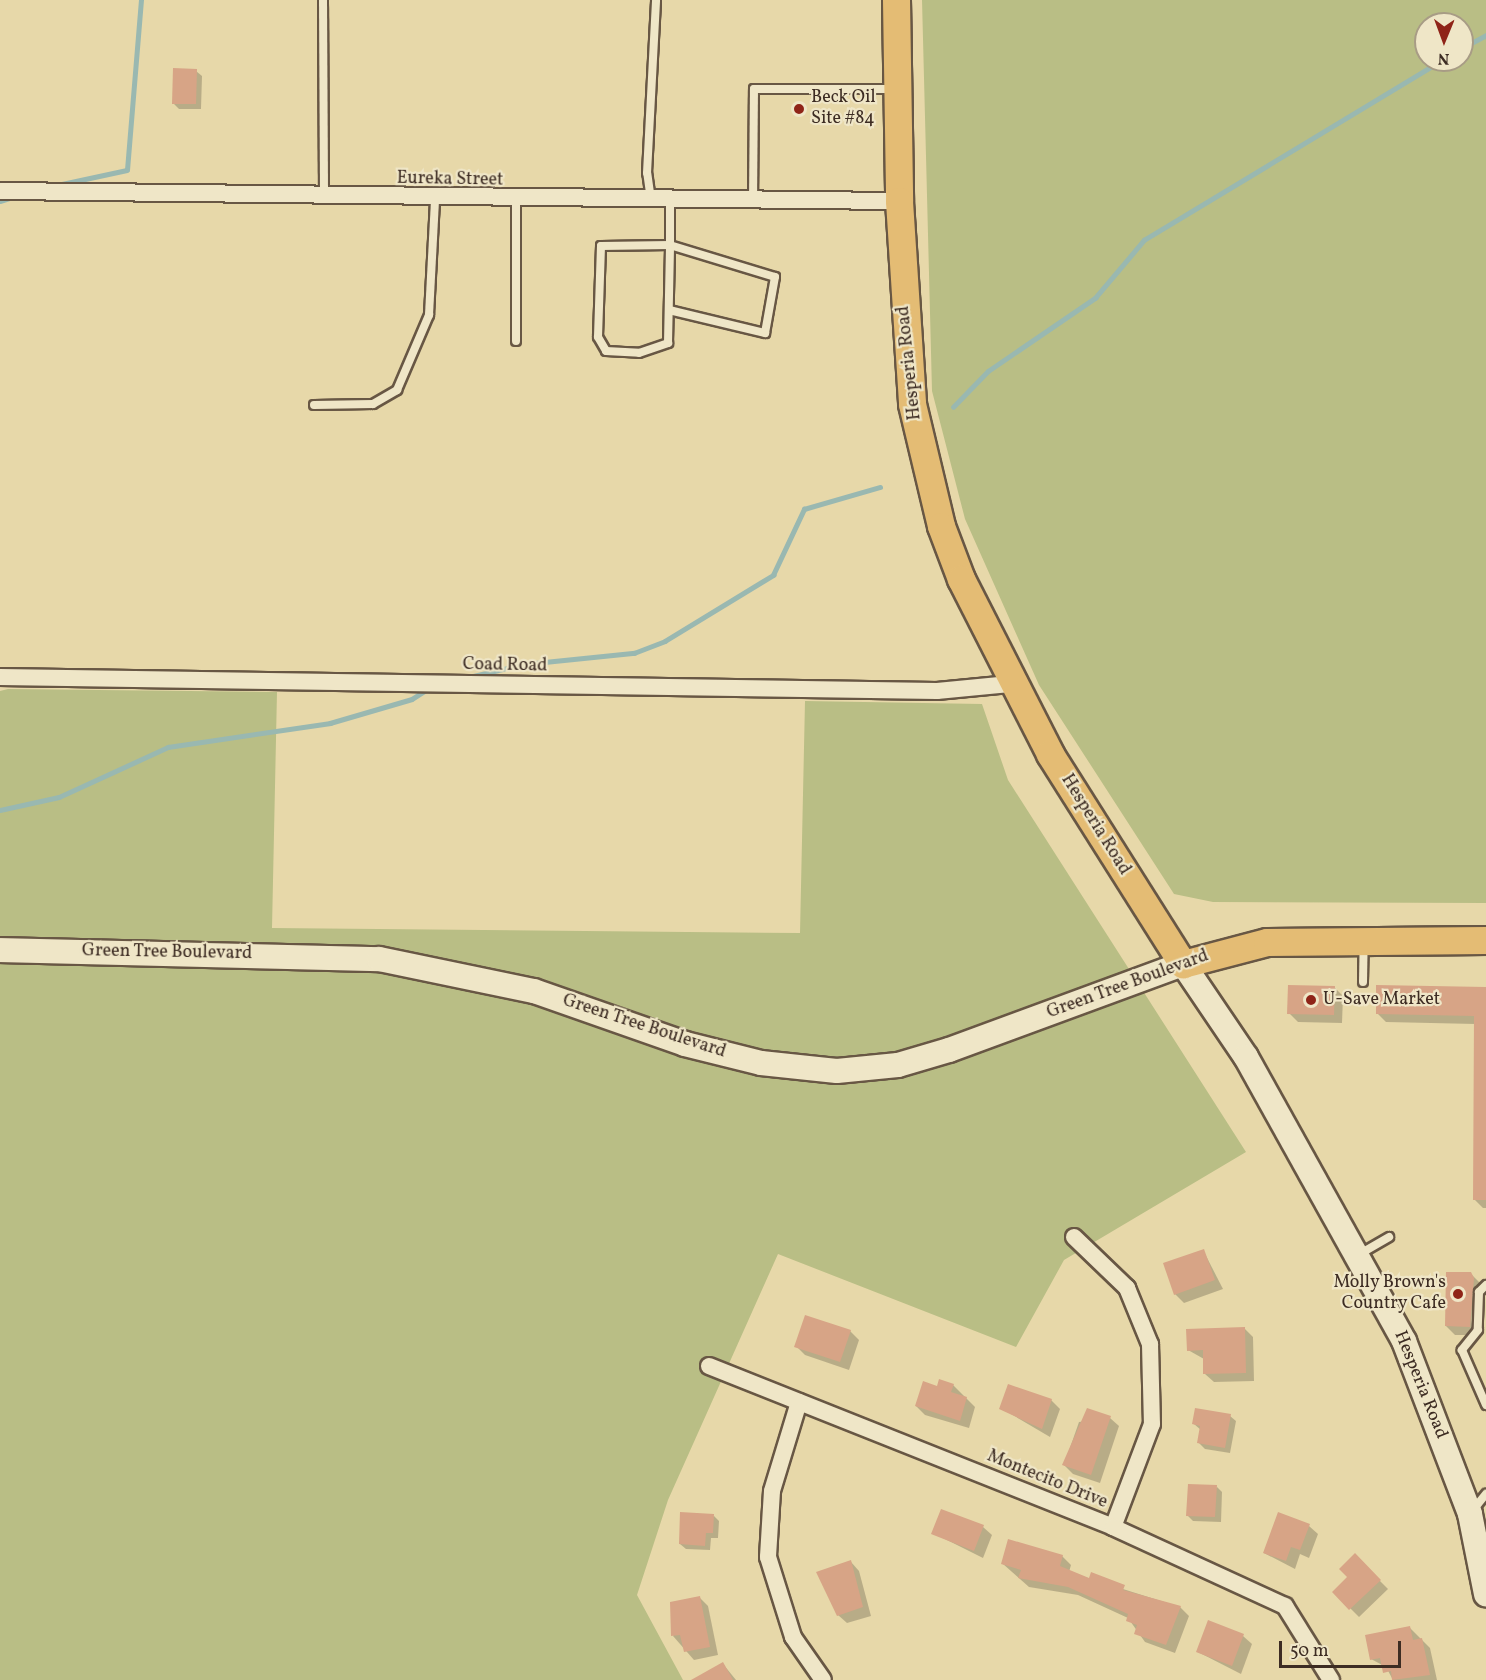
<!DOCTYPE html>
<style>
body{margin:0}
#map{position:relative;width:1486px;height:1680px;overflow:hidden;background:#e7d8a9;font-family:Vollkorn,serif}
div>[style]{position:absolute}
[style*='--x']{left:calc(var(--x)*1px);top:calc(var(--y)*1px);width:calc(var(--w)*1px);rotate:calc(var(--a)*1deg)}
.green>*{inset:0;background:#b9be85}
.shadow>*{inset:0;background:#0003}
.stream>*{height:4.5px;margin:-2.25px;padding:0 2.25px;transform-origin:2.25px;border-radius:2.25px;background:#99b8b1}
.building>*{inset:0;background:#d7a486}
.roads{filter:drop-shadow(2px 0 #685744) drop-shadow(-2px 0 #685744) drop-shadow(0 2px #685744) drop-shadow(0 -2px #685744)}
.lane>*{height:8px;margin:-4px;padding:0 4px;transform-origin:4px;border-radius:4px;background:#efe6c7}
.street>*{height:16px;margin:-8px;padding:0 8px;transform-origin:8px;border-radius:8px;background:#efe6c7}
.secondary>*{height:24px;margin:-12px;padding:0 12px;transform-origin:12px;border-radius:12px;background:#efe6c7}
.primary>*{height:27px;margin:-13.5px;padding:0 13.5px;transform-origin:13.5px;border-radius:13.5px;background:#e4bc74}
.dots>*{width:16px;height:16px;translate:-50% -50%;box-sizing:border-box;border:3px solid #efe6c7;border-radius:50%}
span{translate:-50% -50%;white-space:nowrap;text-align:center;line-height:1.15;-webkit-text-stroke:4.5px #efe6c7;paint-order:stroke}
.poi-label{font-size:18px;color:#3d2c23}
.left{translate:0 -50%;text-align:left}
.right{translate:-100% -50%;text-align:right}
.street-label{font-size:18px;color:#3d2c23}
.north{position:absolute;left:1414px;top:12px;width:60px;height:60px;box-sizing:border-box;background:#efe6c7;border:2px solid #a89c85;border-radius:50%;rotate:181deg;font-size:16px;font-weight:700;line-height:24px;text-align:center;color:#3d2c23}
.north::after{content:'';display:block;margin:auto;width:21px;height:27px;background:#8f2418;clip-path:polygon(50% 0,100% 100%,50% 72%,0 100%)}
.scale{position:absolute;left:1279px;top:1641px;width:122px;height:27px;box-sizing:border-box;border:3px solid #3d2c23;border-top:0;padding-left:8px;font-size:18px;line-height:21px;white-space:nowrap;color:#3d2c23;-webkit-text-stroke:4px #efe6c7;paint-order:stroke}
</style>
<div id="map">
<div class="green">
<i style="clip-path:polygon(evenodd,922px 0,1486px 0,1486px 903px,1213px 902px,1174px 894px,1039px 685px,965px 519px,932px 391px,922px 0,1426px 24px,1462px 24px,1462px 60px,1426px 60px,1426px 24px)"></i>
<i style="clip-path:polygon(8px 689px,277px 692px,272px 928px,800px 933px,805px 701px,982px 704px,1008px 780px,1246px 1152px,1064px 1260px,1016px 1347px,778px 1254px,668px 1500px,637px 1595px,683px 1680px,0 1680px,0 691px)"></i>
</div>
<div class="shadow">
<i style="clip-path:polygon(196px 71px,202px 76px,201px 109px,179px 109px,173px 103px)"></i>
<i style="clip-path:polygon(1334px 987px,1343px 996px,1342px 1023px,1298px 1022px,1289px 1013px)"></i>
<i style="clip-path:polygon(1486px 988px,1486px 1208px,1483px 1208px,1474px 1199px,1475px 1024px,1386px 1022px,1378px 1014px)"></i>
<i style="clip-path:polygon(1203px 1250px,1223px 1289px,1184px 1303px,1175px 1294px)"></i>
<i style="clip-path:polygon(1471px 1274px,1479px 1282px,1478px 1335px,1455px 1335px,1446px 1326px)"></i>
<i style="clip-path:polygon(1244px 1328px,1253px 1337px,1254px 1381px,1214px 1382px,1205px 1374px,1204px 1359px,1188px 1350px)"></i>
<i style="clip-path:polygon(850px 1331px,859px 1340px,849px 1370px,805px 1355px,796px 1346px)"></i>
<i style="clip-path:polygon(953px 1385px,975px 1407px,969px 1428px,925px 1415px,916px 1406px,938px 1388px)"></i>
<i style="clip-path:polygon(1051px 1400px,1060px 1409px,1050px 1437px,1001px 1408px)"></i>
<i style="clip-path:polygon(1230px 1416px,1236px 1421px,1230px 1453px,1205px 1449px,1199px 1443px,1201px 1430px,1194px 1424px)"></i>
<i style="clip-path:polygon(1110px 1418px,1119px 1426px,1100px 1483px,1073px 1474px,1064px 1465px,1079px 1422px)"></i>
<i style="clip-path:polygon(1217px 1487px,1222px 1492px,1221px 1522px,1193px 1521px,1187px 1515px)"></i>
<i style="clip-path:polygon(714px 1516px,719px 1521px,718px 1538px,711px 1538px,710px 1550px,686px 1549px,680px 1544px)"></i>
<i style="clip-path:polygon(1309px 1526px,1318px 1534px,1309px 1558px,1300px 1554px,1295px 1569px,1264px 1553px)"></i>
<i style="clip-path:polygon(983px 1527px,992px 1535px,983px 1558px,933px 1533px)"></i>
<i style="clip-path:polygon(1062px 1556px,1071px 1565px,1069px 1572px,1180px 1607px,1189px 1616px,1175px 1653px,1145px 1642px,1128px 1618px,1078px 1595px,1029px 1587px,1003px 1564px)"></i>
<i style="clip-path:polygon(1355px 1556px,1388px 1589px,1359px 1617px,1334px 1592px,1349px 1577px)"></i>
<i style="clip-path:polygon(851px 1562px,859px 1571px,871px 1616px,847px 1623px,838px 1615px)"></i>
<i style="clip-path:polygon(700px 1598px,708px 1606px,718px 1655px,694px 1660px,673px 1636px)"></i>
<i style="clip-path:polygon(1409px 1627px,1430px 1648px,1437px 1680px,1393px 1680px,1386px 1667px,1371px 1659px)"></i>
<i style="clip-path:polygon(1243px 1636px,1252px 1644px,1241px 1674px,1198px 1652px)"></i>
<i style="clip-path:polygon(723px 1664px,736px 1680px,704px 1680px)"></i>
</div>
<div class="stream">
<i style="--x:1462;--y:48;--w:27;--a:-28"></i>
<i style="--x:62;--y:184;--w:66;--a:-12.2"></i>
<i style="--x:127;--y:170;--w:171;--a:-85.3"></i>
<i style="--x:0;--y:201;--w:10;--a:-17"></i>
<i style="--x:953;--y:407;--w:50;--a:-45.8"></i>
<i style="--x:988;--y:371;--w:130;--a:-34.3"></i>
<i style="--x:1095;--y:298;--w:76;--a:-49.8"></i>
<i style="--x:1144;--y:240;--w:348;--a:-31.1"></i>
<i style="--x:469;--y:677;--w:57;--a:-13.1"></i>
<i style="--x:525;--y:664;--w:110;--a:-5.8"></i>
<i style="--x:634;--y:653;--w:33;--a:-21"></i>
<i style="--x:665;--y:641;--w:127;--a:-31.4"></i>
<i style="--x:773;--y:575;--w:73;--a:-64.8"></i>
<i style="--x:804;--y:509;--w:79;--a:-16.1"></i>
<i style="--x:0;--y:810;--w:60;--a:-12.4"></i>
<i style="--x:59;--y:797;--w:120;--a:-24.6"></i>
<i style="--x:168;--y:747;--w:164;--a:-8.4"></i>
<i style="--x:330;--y:723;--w:85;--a:-16.3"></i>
<i style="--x:412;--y:699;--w:20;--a:-33"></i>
</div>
<div class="building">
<i style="clip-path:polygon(173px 68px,197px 69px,196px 104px,172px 104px)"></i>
<i style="clip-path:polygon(1288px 985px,1335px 986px,1334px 1015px,1287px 1014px)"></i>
<i style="clip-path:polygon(1376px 985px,1486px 987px,1486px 1200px,1473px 1200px,1474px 1016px,1376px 1014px)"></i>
<i style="clip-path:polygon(1204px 1249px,1215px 1280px,1174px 1295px,1163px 1263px)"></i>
<i style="clip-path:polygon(1446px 1272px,1471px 1272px,1474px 1278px,1470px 1327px,1445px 1326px)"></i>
<i style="clip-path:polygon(805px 1315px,851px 1330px,840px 1362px,794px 1347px)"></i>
<i style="clip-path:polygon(1245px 1327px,1246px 1373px,1203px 1374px,1203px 1350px,1187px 1351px,1186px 1329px)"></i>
<i style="clip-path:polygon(939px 1379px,954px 1384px,951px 1392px,967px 1397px,960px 1421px,915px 1406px,923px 1381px,937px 1386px)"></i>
<i style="clip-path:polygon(1008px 1384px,1052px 1399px,1042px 1429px,999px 1409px)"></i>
<i style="clip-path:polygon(1087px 1408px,1111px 1416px,1091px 1475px,1062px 1465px)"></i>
<i style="clip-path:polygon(1195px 1408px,1231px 1414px,1225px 1448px,1197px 1443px,1200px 1426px,1192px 1424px)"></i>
<i style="clip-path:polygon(1188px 1484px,1217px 1485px,1215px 1517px,1186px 1516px)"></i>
<i style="clip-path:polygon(941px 1509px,984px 1525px,974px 1551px,931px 1534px)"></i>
<i style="clip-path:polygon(680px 1512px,714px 1514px,713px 1533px,706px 1533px,705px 1546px,679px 1544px)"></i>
<i style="clip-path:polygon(1278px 1512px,1310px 1524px,1300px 1550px,1291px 1547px,1286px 1561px,1263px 1553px)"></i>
<i style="clip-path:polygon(1008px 1539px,1063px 1555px,1060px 1566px,1089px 1578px,1091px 1572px,1125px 1585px,1123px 1590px,1181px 1606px,1166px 1645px,1134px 1634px,1137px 1625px,1126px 1621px,1128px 1614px,1068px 1587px,1018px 1578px,1021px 1570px,1001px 1564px)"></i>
<i style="clip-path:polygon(1355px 1553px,1381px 1580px,1349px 1610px,1332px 1592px,1347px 1577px,1339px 1569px)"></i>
<i style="clip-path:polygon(851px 1560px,863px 1607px,837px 1616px,816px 1572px)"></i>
<i style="clip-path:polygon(700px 1596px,710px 1647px,684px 1652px,680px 1635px,671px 1636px,670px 1602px)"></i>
<i style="clip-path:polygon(1208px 1620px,1244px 1634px,1232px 1666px,1196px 1652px)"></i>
<i style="clip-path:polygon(1410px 1626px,1413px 1640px,1422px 1638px,1430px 1675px,1392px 1680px,1391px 1671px,1383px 1673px,1380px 1658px,1370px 1660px,1365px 1635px)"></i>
<i style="clip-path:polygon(723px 1662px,733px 1680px,691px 1680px)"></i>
</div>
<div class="roads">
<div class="lane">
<i style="--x:323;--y:0;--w:197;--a:89.7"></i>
<i style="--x:651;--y:200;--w:27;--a:-98"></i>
<i style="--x:647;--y:173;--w:173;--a:-87"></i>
<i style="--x:753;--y:201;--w:112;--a:-89.5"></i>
<i style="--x:754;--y:89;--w:139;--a:0"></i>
<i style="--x:669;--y:310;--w:99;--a:13.5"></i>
<i style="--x:765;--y:333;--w:57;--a:-79.9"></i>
<i style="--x:775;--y:277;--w:110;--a:-163.1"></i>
<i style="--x:670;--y:245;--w:69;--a:179.2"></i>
<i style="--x:601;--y:246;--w:91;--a:91.9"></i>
<i style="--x:598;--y:337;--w:16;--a:60"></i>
<i style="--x:606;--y:351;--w:33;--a:3"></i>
<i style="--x:639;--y:353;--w:31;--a:-19"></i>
<i style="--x:668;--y:343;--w:98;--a:-88.8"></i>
<i style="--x:670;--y:245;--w:44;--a:-90"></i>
<i style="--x:516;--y:341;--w:141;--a:-90"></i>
<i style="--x:314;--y:405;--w:59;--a:-1"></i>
<i style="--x:373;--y:404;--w:28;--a:-30"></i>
<i style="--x:397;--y:390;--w:82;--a:-66.9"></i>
<i style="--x:429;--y:315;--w:116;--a:-87"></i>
<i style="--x:1363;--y:982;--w:39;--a:-89"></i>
<i style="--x:1358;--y:1255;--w:36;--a:-30"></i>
<i style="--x:1486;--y:1285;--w:10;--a:135"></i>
<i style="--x:1479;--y:1292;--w:38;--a:92"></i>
<i style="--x:1478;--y:1330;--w:26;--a:129"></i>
<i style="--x:1462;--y:1350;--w:60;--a:66.4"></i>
<i style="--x:1473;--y:1510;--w:21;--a:-51"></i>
</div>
<div class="street">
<i style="--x:0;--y:191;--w:899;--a:0.64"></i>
<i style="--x:0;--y:677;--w:937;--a:0.86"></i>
<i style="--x:937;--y:691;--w:73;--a:-5.5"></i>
<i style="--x:1074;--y:1237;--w:74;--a:43.9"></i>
<i style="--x:1127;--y:1288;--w:61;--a:67.7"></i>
<i style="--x:1150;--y:1344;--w:80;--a:88.6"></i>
<i style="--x:1152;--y:1424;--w:110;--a:110.7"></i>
<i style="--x:709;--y:1366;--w:435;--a:21.7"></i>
<i style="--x:1113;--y:1527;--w:189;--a:24.7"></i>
<i style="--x:1285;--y:1606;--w:87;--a:58.1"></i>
<i style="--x:799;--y:1402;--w:93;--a:106.9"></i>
<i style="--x:772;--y:1491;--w:66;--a:93.5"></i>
<i style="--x:768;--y:1557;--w:84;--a:72.6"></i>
<i style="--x:793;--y:1637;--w:52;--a:55.1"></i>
</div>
<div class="secondary">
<i style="--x:0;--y:950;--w:379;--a:1.4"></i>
<i style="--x:379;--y:959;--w:158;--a:11.7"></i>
<i style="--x:534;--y:991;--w:160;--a:19.3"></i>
<i style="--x:685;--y:1044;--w:78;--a:14"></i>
<i style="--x:761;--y:1063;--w:76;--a:6"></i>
<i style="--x:837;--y:1071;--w:61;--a:-5.6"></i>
<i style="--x:898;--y:1065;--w:53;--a:-16.4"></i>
<i style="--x:949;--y:1050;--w:249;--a:-20.2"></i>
<i style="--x:1183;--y:964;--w:112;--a:55.9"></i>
<i style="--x:1246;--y:1057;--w:325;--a:60.9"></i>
<i style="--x:1404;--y:1341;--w:185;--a:69.1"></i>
<i style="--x:1470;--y:1514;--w:82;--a:78.7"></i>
</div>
<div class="primary">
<i style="--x:896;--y:0;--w:201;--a:89.1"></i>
<i style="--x:899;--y:201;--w:203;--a:86.3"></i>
<i style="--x:912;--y:404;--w:125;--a:76.6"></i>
<i style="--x:941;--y:526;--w:57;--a:69.3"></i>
<i style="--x:961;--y:579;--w:196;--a:63"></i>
<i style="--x:1050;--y:754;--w:249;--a:57.7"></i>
<i style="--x:1183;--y:964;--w:87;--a:-14.7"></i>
<i style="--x:1267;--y:942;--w:219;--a:-0.5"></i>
</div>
</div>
<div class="dots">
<i style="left:799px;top:109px;background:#8f2418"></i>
<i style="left:1311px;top:1000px;background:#8f2418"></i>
<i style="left:1458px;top:1294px;background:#8f2418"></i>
</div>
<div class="poi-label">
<span class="left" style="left:811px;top:109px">Beck Oil<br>Site #84</span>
<span class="left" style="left:1323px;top:1000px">U-Save Market</span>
<span class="right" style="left:1446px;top:1294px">Molly Brown's<br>Country Cafe</span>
</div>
<div class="street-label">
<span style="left:450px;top:180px;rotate:1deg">Eureka Street</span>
<span style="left:910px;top:363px;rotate:-96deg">Hesperia Road</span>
<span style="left:505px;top:666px;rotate:1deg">Coad Road</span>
<span style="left:1095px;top:825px;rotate:58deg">Hesperia Road</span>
<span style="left:167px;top:953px;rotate:1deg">Green Tree Boulevard</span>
<span style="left:1128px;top:985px;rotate:-20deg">Green Tree Boulevard</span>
<span style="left:644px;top:1027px;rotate:18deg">Green Tree Boulevard</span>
<span style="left:1420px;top:1385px;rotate:68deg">Hesperia Road</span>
<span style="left:1047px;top:1480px;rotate:22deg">Montecito Drive</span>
</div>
<div class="north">N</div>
<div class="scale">50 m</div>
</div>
